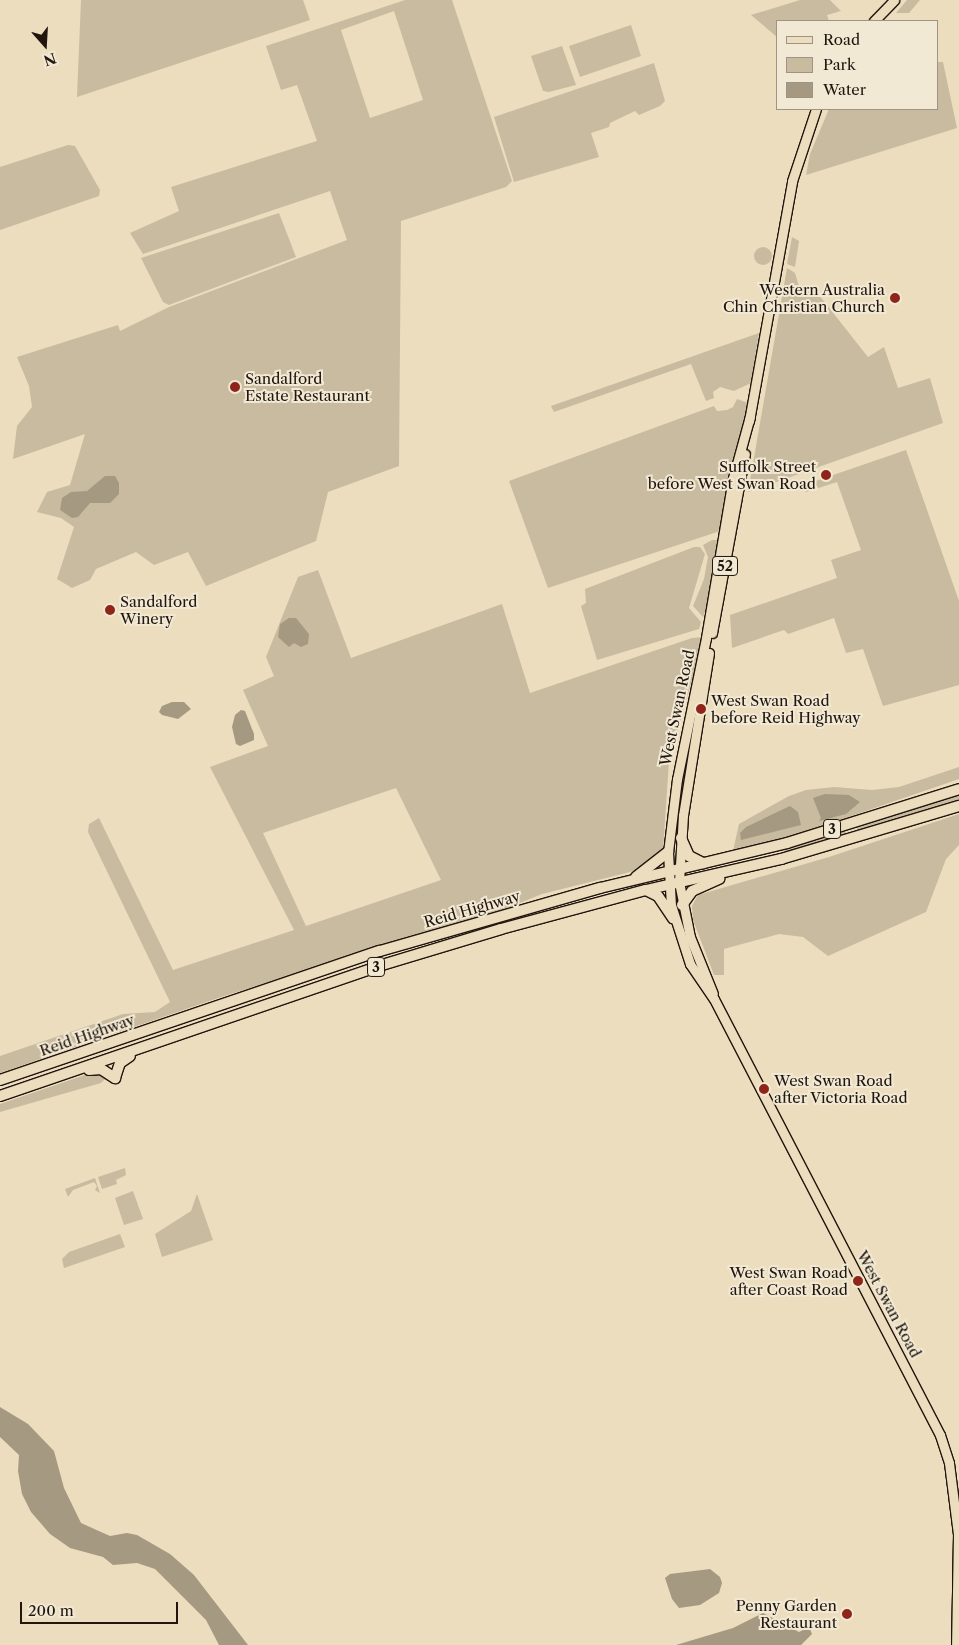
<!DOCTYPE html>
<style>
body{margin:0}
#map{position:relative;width:959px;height:1645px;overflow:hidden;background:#ebddbd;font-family:"Libre Caslon Text",serif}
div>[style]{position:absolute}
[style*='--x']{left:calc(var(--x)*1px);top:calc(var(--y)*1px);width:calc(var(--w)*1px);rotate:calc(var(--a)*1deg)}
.green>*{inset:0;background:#c9bb9f}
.round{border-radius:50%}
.water>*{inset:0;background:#a69982}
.roads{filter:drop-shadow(1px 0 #21150e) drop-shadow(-1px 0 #21150e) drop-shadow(0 1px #21150e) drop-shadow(0 -1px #21150e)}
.primary>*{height:9px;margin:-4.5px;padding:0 4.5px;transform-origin:4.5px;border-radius:4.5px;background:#ebddbd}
.trunk>*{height:10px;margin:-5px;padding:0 5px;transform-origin:5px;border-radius:5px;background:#ebddbd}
.dots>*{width:14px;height:14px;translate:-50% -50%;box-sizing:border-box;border:2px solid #f2e9d4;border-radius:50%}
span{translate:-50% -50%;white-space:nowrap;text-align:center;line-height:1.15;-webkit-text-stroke:4px #f2e9d4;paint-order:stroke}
.shield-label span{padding:1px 4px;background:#f2e9d4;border:1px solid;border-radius:4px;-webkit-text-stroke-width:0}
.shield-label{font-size:14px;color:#21150e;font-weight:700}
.poi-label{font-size:15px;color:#21150e}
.right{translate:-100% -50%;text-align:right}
.left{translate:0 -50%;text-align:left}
.street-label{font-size:15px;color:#21150e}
.legend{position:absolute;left:776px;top:20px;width:162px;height:90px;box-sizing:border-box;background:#f2e9d4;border:1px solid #9e9485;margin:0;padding:6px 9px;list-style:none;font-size:15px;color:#21150e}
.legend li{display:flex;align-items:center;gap:10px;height:25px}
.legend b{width:25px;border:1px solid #9e9485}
.north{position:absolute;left:20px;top:20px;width:50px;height:50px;-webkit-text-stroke:4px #f2e9d4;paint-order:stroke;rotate:161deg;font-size:14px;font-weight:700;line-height:20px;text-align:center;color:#21150e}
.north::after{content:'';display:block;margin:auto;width:18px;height:22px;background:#21150e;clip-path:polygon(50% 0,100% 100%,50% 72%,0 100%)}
.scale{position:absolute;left:20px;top:1602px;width:158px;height:22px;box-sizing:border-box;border:2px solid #21150e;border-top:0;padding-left:6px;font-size:15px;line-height:18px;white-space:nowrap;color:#21150e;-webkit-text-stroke:4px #f2e9d4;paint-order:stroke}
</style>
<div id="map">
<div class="green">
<i style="clip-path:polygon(81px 0,303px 0,310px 20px,77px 97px)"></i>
<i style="clip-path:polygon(evenodd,405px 0,452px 0,512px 181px,506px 187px,401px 221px,399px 466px,328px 492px,316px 541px,206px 586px,188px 552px,154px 565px,136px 552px,96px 569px,90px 580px,72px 588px,57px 579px,74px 527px,61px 518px,37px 512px,47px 492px,70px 485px,85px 434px,13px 459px,17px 426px,32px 407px,29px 386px,17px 357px,118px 325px,120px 331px,169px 307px,347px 240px,330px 191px,143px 254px,130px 233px,179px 211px,171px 187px,317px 141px,297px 85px,281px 90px,266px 46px,405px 0,394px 11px,423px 100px,370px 118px,341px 30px,394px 11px)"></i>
<i style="clip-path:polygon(800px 0,830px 0,841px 11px,827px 15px,829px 21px,778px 21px,778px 38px,751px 15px)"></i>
<i style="clip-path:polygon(907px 0,920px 0,909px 13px,896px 13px)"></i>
<i style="clip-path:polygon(631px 25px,641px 56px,580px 77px,569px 46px)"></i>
<i style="clip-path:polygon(562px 46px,576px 85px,549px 92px,543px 91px,531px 56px)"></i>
<i style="clip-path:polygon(938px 62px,943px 62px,957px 128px,806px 175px,810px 154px,829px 109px,938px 109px)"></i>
<i style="clip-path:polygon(654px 63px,665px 101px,660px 106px,639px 115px,635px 111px,610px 123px,609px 127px,591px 133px,599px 157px,514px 182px,494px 117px)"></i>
<i style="clip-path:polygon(68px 145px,75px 146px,100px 190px,99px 196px,0 230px,0 167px)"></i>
<i style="clip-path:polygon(279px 213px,296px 257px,169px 305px,163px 302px,141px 258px)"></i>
<i style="clip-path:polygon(792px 237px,799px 241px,795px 267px,787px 264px)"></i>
<i class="round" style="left:754px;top:247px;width:18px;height:18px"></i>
<i style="clip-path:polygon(787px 268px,795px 273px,801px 293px,815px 290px,868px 357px,884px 347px,898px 388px,930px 378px,943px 423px,748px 492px)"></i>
<i style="clip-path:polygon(759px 333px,751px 383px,734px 391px,720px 387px,713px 392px,714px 398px,706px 401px,691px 364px,554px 412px,551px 406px)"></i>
<i style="clip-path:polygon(737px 399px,748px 403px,720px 531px,548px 588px,509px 481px,714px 406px,717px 411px,727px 410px,733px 407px)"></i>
<i style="clip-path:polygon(906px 450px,959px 601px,959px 685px,883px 706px,863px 649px,846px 653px,834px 618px,788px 634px,784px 630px,732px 648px,730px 615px,837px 578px,831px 560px,861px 550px,837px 482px,806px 492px,804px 485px)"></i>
<i style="clip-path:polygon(712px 540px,718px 540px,710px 597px,703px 617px,693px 606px,704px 579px,708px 557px,703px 545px)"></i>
<i style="clip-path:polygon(694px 547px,700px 547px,705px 554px,689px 608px,701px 622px,699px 629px,597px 660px,581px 606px,586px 603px,585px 589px)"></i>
<i style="clip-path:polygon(evenodd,318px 570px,351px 658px,502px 604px,530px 693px,692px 638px,704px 637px,669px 761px,663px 850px,646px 866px,630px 872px,542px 894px,510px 907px,221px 997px,0 1073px,0 1056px,123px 1014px,155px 1012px,170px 1002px,88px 832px,89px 824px,99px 818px,173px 970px,294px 930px,210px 767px,268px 746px,243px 690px,274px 676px,266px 657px,298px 577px,318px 570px,396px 788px,441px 880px,306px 926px,263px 833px,396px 788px)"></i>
<i style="clip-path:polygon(959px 767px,959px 779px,793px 836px,733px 851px,739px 824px,789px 796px,806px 790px,834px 787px,872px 790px,899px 787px)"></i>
<i style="clip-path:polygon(959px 791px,959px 801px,891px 824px,857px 831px,857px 828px)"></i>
<i style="clip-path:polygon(959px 814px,959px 845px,946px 859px,926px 912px,828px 956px,803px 937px,779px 934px,724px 949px,724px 975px,714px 975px,693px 920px,692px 906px,698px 895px,829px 857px)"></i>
<i style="clip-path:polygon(845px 831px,847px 836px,785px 852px,784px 848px)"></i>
<i style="clip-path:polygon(102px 1073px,106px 1078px,101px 1083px,0 1112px,0 1104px,85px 1075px)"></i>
<i style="clip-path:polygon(125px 1168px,126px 1175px,116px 1180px,117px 1184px,102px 1189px,98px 1177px)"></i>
<i style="clip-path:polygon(95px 1178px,100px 1193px,95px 1190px,97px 1186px,94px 1182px,73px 1190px,68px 1197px,65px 1189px)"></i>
<i style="clip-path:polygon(133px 1191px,143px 1219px,124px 1225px,115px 1198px)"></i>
<i style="clip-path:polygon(197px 1194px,213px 1240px,162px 1257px,155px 1234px,191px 1211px)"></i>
<i style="clip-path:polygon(120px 1234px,125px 1247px,64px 1268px,62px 1259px,69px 1252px)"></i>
</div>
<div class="water">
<i style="clip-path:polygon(105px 476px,115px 476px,119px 483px,119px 494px,110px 503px,90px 503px,78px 517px,72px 518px,60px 510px,62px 498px,71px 492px,87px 491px)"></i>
<i style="clip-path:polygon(289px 618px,296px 618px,309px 634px,308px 644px,301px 647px,294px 643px,289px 647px,278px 637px,280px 624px)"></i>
<i style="clip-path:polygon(172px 702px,184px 702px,191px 709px,178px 719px,162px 715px,159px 712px,162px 706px)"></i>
<i style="clip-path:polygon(241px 710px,245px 711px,254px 734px,254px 740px,240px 746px,236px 744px,232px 727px,235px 715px)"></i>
<i style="clip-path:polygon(825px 794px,849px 795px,860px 802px,846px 814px,819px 821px,821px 818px,813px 798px)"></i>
<i style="clip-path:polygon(790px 806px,798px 812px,801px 825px,741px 840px,740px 833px,746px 827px)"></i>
<i style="clip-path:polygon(0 1407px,28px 1424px,54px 1451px,64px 1488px,81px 1523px,110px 1536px,127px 1533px,137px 1535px,170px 1554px,194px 1575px,248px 1645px,219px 1645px,206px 1620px,155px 1569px,137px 1563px,113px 1565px,103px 1557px,70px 1548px,50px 1534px,31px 1512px,22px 1494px,18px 1471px,19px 1455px,0 1437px)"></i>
<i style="clip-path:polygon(710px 1569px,720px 1577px,722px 1583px,719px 1593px,700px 1605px,679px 1608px,672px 1599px,665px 1578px,670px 1574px)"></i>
<i style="clip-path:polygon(763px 1613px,799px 1632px,809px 1627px,812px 1634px,801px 1645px,676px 1645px,733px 1628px)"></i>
</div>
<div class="roads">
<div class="primary">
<i style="--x:874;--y:21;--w:29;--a:-46"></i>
<i style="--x:750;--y:416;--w:64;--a:105.3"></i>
<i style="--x:733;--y:478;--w:162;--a:99.6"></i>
<i style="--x:706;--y:638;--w:144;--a:101.6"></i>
<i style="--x:677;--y:779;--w:74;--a:97"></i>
<i style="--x:668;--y:852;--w:53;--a:86.8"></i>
<i style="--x:671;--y:905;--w:62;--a:72.1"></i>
<i style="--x:690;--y:964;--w:42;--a:55.6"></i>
<i style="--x:714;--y:999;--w:491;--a:62.6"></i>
<i style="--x:940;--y:1435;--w:29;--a:72"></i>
<i style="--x:949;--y:1463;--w:72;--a:82.8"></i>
<i style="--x:958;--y:1534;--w:111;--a:91"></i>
<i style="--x:749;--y:421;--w:244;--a:-79.8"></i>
<i style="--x:792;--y:181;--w:76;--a:-71.6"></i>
<i style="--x:712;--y:633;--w:182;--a:-79.6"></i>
<i style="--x:709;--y:653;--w:164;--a:99.1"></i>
<i style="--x:683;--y:815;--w:67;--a:93.4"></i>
<i style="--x:679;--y:882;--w:56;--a:78.7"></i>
<i style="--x:690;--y:937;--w:61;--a:68"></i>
</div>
<div class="trunk">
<i style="--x:681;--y:838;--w:20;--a:66"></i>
<i style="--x:689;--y:856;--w:16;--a:27"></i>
<i style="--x:636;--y:877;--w:41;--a:-38"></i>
<i style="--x:646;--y:890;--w:13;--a:27"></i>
<i style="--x:658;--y:896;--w:27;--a:56"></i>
<i style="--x:682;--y:905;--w:17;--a:-54"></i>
<i style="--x:692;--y:891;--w:30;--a:-24"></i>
<i style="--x:89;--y:1070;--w:12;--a:-5"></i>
<i style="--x:101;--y:1069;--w:17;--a:33"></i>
<i style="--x:115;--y:1078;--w:16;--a:-72"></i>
<i style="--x:120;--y:1063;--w:12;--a:-35"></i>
<i style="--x:0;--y:1080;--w:401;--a:-18.8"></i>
<i style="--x:380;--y:951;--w:229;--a:-16"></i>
<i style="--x:600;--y:888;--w:192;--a:-13.5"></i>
<i style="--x:787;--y:843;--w:180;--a:-17.4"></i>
<i style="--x:0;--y:1096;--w:404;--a:-18.9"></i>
<i style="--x:382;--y:965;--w:124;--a:-16.8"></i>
<i style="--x:501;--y:929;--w:150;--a:-15.1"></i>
<i style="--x:646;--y:890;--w:139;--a:-12.9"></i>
<i style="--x:781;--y:859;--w:186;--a:-16.6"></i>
</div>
</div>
<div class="dots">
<i style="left:895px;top:298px;background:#8f2418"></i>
<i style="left:235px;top:387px;background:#8f2418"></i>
<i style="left:826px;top:475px;background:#8f2418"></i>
<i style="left:110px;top:610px;background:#8f2418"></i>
<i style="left:701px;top:709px;background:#8f2418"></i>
<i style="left:764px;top:1089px;background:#8f2418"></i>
<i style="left:858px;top:1281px;background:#8f2418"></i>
<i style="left:847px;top:1614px;background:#8f2418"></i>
</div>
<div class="shield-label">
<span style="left:725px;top:566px">52</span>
<span style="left:832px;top:829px">3</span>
<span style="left:376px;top:967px">3</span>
</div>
<div class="poi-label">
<span class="right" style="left:885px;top:298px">Western Australia<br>Chin Christian Church</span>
<span class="left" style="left:245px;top:387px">Sandalford<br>Estate Restaurant</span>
<span class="right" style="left:816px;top:475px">Suffolk Street<br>before West Swan Road</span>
<span class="left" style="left:120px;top:610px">Sandalford<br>Winery</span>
<span class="left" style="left:711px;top:709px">West Swan Road<br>before Reid Highway</span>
<span class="left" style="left:774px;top:1089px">West Swan Road<br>after Victoria Road</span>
<span class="right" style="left:848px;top:1281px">West Swan Road<br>after Coast Road</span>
<span class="right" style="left:837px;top:1614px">Penny Garden<br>Restaurant</span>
</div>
<div class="street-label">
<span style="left:677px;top:708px;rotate:-78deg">West Swan Road</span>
<span style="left:472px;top:909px;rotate:-16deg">Reid Highway</span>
<span style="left:87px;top:1035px;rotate:-19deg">Reid Highway</span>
<span style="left:889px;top:1304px;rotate:62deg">West Swan Road</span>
</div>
<ul class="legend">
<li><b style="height:6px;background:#ebddbd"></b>Road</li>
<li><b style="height:14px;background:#c9bb9f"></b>Park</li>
<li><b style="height:14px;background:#a69982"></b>Water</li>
</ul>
<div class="north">N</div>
<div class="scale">200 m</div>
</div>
